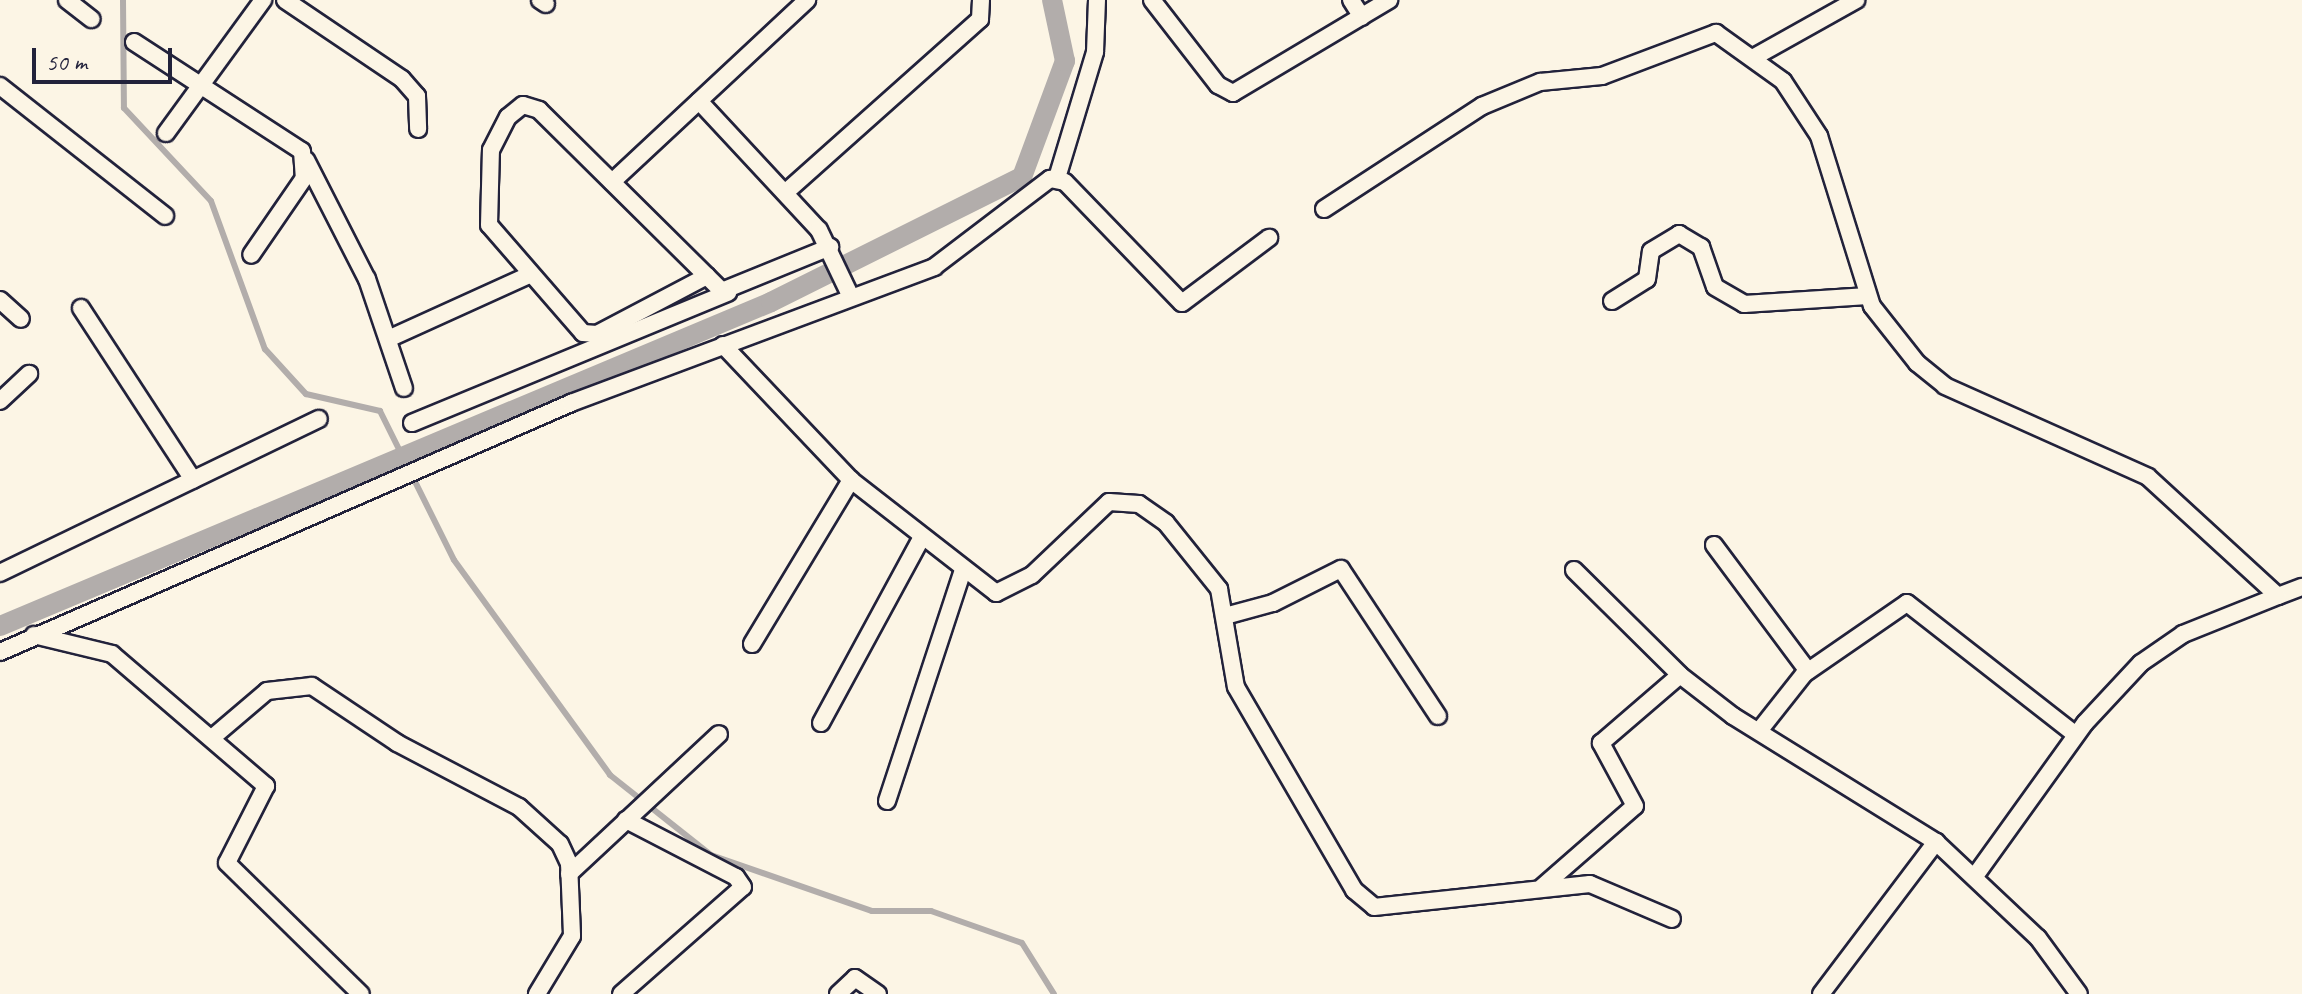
<!DOCTYPE html>
<style>
body{margin:0}
#map{position:relative;width:2302px;height:994px;overflow:hidden;background:#fcf5e5;font-family:Caveat,sans-serif}
div>[style]{position:absolute}
[style*='--x']{left:calc(var(--x)*1px);top:calc(var(--y)*1px);width:calc(var(--w)*1px);rotate:calc(var(--a)*1deg)}
.stream>*{height:6px;margin:-3px;padding:0 3px;transform-origin:3px;border-radius:3px;background:#b2adab}
.canal>*{height:20px;margin:-10px;padding:0 10px;transform-origin:10px;border-radius:10px;background:#b2adab}
.roads{filter:drop-shadow(2px 0 #22223b) drop-shadow(-2px 0 #22223b) drop-shadow(0 2px #22223b) drop-shadow(0 -2px #22223b)}
.street>*{height:16px;margin:-8px;padding:0 8px;transform-origin:8px;border-radius:8px;background:#fcf5e5}
span{translate:-50% -50%;white-space:nowrap;text-align:center;line-height:1.15;-webkit-text-stroke:7px #fcf5e5;paint-order:stroke}
.scale{position:absolute;left:32px;top:48px;width:140px;height:36px;box-sizing:border-box;border:4px solid #22223b;border-top:0;padding-left:10px;font-size:24px;line-height:28px;white-space:nowrap;color:#22223b;-webkit-text-stroke:6px #fcf5e5;paint-order:stroke}
</style>
<div id="map">
<div class="stream">
<i style="--x:123;--y:0;--w:108;--a:89.5"></i>
<i style="--x:124;--y:108;--w:127;--a:46.9"></i>
<i style="--x:211;--y:201;--w:158;--a:70"></i>
<i style="--x:265;--y:349;--w:61;--a:47.7"></i>
<i style="--x:306;--y:394;--w:76;--a:12.9"></i>
<i style="--x:380;--y:411;--w:166;--a:63.6"></i>
<i style="--x:454;--y:560;--w:266;--a:54"></i>
<i style="--x:610;--y:775;--w:129;--a:38.4"></i>
<i style="--x:711;--y:855;--w:170;--a:19.2"></i>
<i style="--x:872;--y:911;--w:59;--a:0"></i>
<i style="--x:931;--y:911;--w:96;--a:19.4"></i>
<i style="--x:1022;--y:943;--w:60;--a:57.9"></i>
</div>
<div class="canal">
<i style="--x:0;--y:626;--w:836;--a:-22.79"></i>
<i style="--x:771;--y:302;--w:280;--a:-26.5"></i>
<i style="--x:1022;--y:177;--w:124;--a:-69.7"></i>
<i style="--x:1065;--y:61;--w:62;--a:-102"></i>
</div>
<div class="roads">
<div class="street">
<i style="--x:67;--y:0;--w:31;--a:38"></i>
<i style="--x:285;--y:0;--w:141;--a:34"></i>
<i style="--x:402;--y:79;--w:23;--a:49"></i>
<i style="--x:417;--y:96;--w:33;--a:88"></i>
<i style="--x:540;--y:0;--w:7;--a:34"></i>
<i style="--x:1152;--y:0;--w:108;--a:52.2"></i>
<i style="--x:1218;--y:85;--w:17;--a:28"></i>
<i style="--x:1233;--y:93;--w:182;--a:-30.8"></i>
<i style="--x:1351;--y:0;--w:20;--a:57"></i>
<i style="--x:134;--y:42;--w:200;--a:33"></i>
<i style="--x:302;--y:151;--w:27;--a:86"></i>
<i style="--x:304;--y:178;--w:93;--a:124.5"></i>
<i style="--x:1756;--y:56;--w:115;--a:-29.2"></i>
<i style="--x:0;--y:86;--w:210;--a:38.2"></i>
<i style="--x:699;--y:101;--w:176;--a:47.1"></i>
<i style="--x:819;--y:230;--w:74;--a:64.5"></i>
<i style="--x:166;--y:133;--w:165;--a:-53.9"></i>
<i style="--x:306;--y:160;--w:134;--a:62.9"></i>
<i style="--x:367;--y:279;--w:115;--a:71.3"></i>
<i style="--x:1057;--y:178;--w:132;--a:-73.2"></i>
<i style="--x:1095;--y:52;--w:52;--a:-87.8"></i>
<i style="--x:612;--y:182;--w:267;--a:-43"></i>
<i style="--x:786;--y:192;--w:260;--a:-41.7"></i>
<i style="--x:980;--y:19;--w:19;--a:-87"></i>
<i style="--x:1324;--y:209;--w:189;--a:-33.1"></i>
<i style="--x:1482;--y:106;--w:63;--a:-22.5"></i>
<i style="--x:1540;--y:82;--w:62;--a:-5.5"></i>
<i style="--x:1602;--y:76;--w:122;--a:-20.7"></i>
<i style="--x:1716;--y:33;--w:82;--a:35.6"></i>
<i style="--x:1783;--y:81;--w:66;--a:56.8"></i>
<i style="--x:1819;--y:136;--w:178;--a:72.7"></i>
<i style="--x:1872;--y:306;--w:73;--a:51.7"></i>
<i style="--x:1917;--y:363;--w:36;--a:39"></i>
<i style="--x:1945;--y:386;--w:222;--a:24.1"></i>
<i style="--x:2148;--y:477;--w:176;--a:42.5"></i>
<i style="--x:2278;--y:596;--w:26;--a:-21"></i>
<i style="--x:707;--y:276;--w:124;--a:152.2"></i>
<i style="--x:597;--y:334;--w:14;--a:-176"></i>
<i style="--x:583;--y:333;--w:143;--a:-131"></i>
<i style="--x:489;--y:225;--w:75;--a:-88.5"></i>
<i style="--x:491;--y:150;--w:37;--a:-63"></i>
<i style="--x:508;--y:117;--w:19;--a:-39"></i>
<i style="--x:523;--y:105;--w:17;--a:17"></i>
<i style="--x:539;--y:110;--w:257;--a:44.7"></i>
<i style="--x:722;--y:291;--w:117;--a:-22.2"></i>
<i style="--x:0;--y:300;--w:28;--a:42"></i>
<i style="--x:1612;--y:301;--w:41;--a:-32.2"></i>
<i style="--x:1647;--y:279;--w:28;--a:-82"></i>
<i style="--x:1651;--y:251;--w:33;--a:-31"></i>
<i style="--x:1679;--y:234;--w:26;--a:31"></i>
<i style="--x:1701;--y:247;--w:42;--a:70.7"></i>
<i style="--x:1715;--y:287;--w:34;--a:30"></i>
<i style="--x:1744;--y:304;--w:124;--a:-3.7"></i>
<i style="--x:81;--y:308;--w:205;--a:56.9"></i>
<i style="--x:388;--y:339;--w:155;--a:-24.4"></i>
<i style="--x:723;--y:345;--w:186;--a:46.5"></i>
<i style="--x:851;--y:480;--w:184;--a:37.9"></i>
<i style="--x:996;--y:593;--w:40;--a:-26.6"></i>
<i style="--x:1032;--y:575;--w:106;--a:-43.5"></i>
<i style="--x:1109;--y:502;--w:30;--a:4"></i>
<i style="--x:1139;--y:504;--w:33;--a:35"></i>
<i style="--x:1166;--y:523;--w:85;--a:51.2"></i>
<i style="--x:1219;--y:589;--w:99;--a:80.2"></i>
<i style="--x:1236;--y:687;--w:235;--a:59.8"></i>
<i style="--x:1354;--y:890;--w:26;--a:40"></i>
<i style="--x:1374;--y:907;--w:217;--a:-6.1"></i>
<i style="--x:1590;--y:884;--w:89;--a:23.1"></i>
<i style="--x:0;--y:401;--w:40;--a:-43"></i>
<i style="--x:412;--y:423;--w:342;--a:-22.4"></i>
<i style="--x:1714;--y:545;--w:157;--a:53.3"></i>
<i style="--x:1574;--y:570;--w:149;--a:44.7"></i>
<i style="--x:1680;--y:675;--w:67;--a:37.7"></i>
<i style="--x:1733;--y:716;--w:239;--a:31.8"></i>
<i style="--x:1936;--y:842;--w:140;--a:43.3"></i>
<i style="--x:2038;--y:938;--w:69;--a:53.8"></i>
<i style="--x:0;--y:573;--w:354;--a:-25.8"></i>
<i style="--x:1225;--y:616;--w:50;--a:-15.2"></i>
<i style="--x:1273;--y:603;--w:76;--a:-26.6"></i>
<i style="--x:1341;--y:569;--w:176;--a:56.6"></i>
<i style="--x:34;--y:635;--w:80;--a:13.7"></i>
<i style="--x:112;--y:654;--w:203;--a:40.6"></i>
<i style="--x:266;--y:786;--w:86;--a:116.9"></i>
<i style="--x:227;--y:863;--w:187;--a:44.4"></i>
<i style="--x:752;--y:644;--w:192;--a:-58.9"></i>
<i style="--x:0;--y:652;--w:623;--a:-23.56"></i>
<i style="--x:571;--y:403;--w:388;--a:-20.5"></i>
<i style="--x:934;--y:267;--w:146;--a:-37.2"></i>
<i style="--x:1050;--y:179;--w:15;--a:11"></i>
<i style="--x:1065;--y:182;--w:168;--a:46"></i>
<i style="--x:1182;--y:303;--w:109;--a:-36.8"></i>
<i style="--x:821;--y:723;--w:212;--a:-61.5"></i>
<i style="--x:1759;--y:731;--w:73;--a:-51.7"></i>
<i style="--x:1804;--y:674;--w:125;--a:-34.6"></i>
<i style="--x:1907;--y:603;--w:214;--a:38"></i>
<i style="--x:213;--y:737;--w:71;--a:-40.4"></i>
<i style="--x:267;--y:691;--w:45;--a:-6.3"></i>
<i style="--x:312;--y:686;--w:102;--a:33.8"></i>
<i style="--x:397;--y:743;--w:138;--a:27.7"></i>
<i style="--x:519;--y:807;--w:55;--a:42.1"></i>
<i style="--x:560;--y:844;--w:21;--a:65"></i>
<i style="--x:569;--y:863;--w:73;--a:87.6"></i>
<i style="--x:572;--y:936;--w:68;--a:121.1"></i>
<i style="--x:887;--y:801;--w:243;--a:-71.8"></i>
<i style="--x:569;--y:874;--w:205;--a:-43"></i>
<i style="--x:1975;--y:876;--w:188;--a:-54.3"></i>
<i style="--x:2085;--y:723;--w:82;--a:-47"></i>
<i style="--x:2141;--y:663;--w:51;--a:-34.6"></i>
<i style="--x:2183;--y:634;--w:102;--a:-21.8"></i>
<i style="--x:1542;--y:887;--w:123;--a:-41.1"></i>
<i style="--x:1635;--y:806;--w:72;--a:-118.4"></i>
<i style="--x:1601;--y:743;--w:104;--a:-40.7"></i>
<i style="--x:621;--y:994;--w:162;--a:-41.3"></i>
<i style="--x:743;--y:887;--w:12;--a:-125"></i>
<i style="--x:736;--y:877;--w:124;--a:-152.6"></i>
<i style="--x:838;--y:994;--w:23;--a:-43"></i>
<i style="--x:855;--y:978;--w:28;--a:35"></i>
<i style="--x:1821;--y:994;--w:191;--a:-52.9"></i>
</div>
</div>
<div class="scale">50 m</div>
</div>
